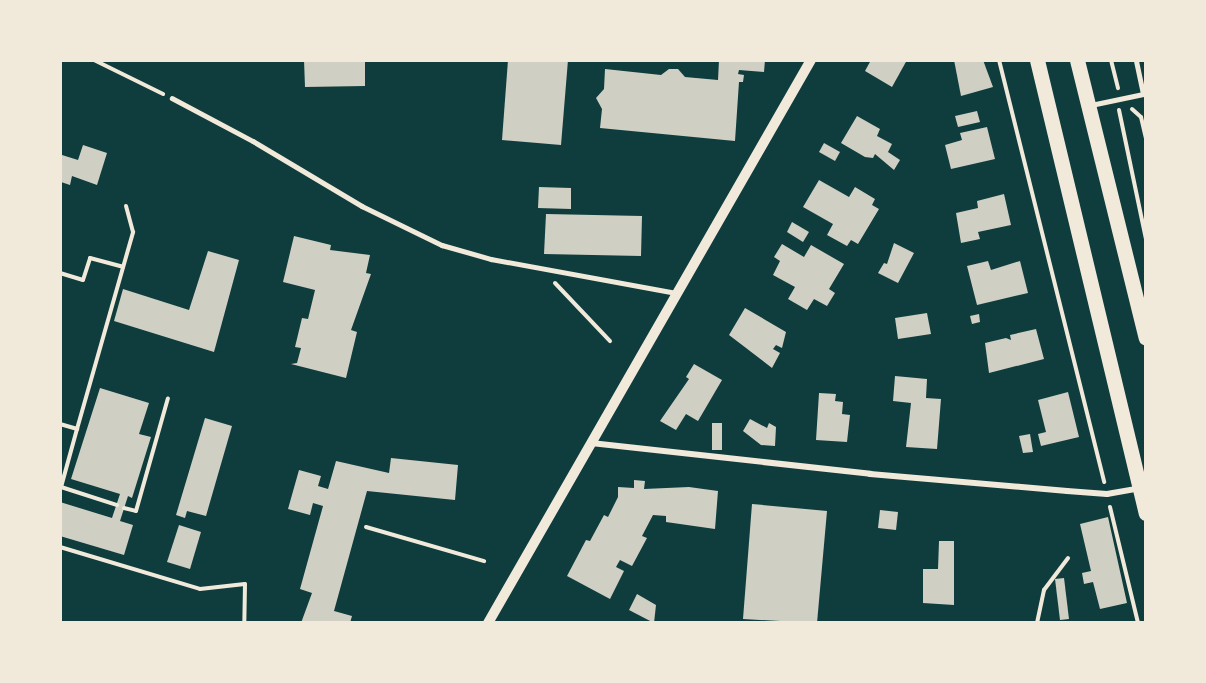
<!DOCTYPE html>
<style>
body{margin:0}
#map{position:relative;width:1206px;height:683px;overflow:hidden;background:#0f3d3e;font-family:"IBM Plex Sans",sans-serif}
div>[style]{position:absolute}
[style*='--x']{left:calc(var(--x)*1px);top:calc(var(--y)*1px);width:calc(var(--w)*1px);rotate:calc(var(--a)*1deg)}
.building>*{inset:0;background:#cfcfc3}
.path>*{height:4px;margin:-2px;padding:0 2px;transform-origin:2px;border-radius:2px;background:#f1e9da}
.service>*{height:4.5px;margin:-2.25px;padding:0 2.25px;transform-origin:2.25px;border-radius:2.25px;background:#f1e9da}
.minor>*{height:6px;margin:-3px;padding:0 3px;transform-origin:3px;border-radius:3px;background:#f1e9da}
.tertiary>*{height:10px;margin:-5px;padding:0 5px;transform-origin:5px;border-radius:5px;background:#f1e9da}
.primary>*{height:15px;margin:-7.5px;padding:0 7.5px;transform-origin:7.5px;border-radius:7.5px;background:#f1e9da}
span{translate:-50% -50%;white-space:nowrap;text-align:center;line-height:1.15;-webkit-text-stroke:6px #f1e9da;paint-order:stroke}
.frame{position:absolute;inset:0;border:62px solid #f1e9da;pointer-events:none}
</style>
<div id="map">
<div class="building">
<i style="clip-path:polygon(304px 60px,365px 60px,365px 86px,305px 87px)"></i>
<i style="clip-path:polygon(508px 60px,568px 60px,561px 145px,502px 140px)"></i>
<i style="clip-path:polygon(719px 60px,765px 60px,764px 72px,739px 70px,738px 74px,744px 75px,743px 82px,739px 82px,735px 141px,600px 128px,602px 109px,596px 98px,604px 89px,605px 69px,661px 75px,669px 69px,678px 69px,685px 77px,718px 80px)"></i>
<i style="clip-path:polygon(871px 60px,907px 60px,892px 87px,865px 71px)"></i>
<i style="clip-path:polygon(954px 60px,983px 60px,993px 87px,961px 96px)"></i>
<i style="clip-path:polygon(977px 111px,980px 122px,958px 127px,955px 116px)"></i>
<i style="clip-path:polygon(857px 116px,880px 129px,877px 136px,892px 144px,888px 152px,900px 160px,894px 170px,875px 154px,873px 158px,865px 157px,841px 143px)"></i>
<i style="clip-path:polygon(987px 127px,995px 159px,951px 169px,945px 145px,962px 140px,960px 133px)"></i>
<i style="clip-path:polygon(824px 143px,840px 152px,835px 161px,819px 152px)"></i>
<i style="clip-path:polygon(83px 145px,107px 153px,97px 185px,72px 176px,70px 185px,61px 182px,62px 155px,78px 160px)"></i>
<i style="clip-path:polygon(819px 180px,849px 197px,855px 187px,875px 199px,872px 205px,879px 209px,858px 244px,851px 240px,847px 246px,827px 235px,833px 224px,803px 207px)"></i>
<i style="clip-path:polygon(539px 187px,571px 188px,571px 209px,538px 208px)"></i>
<i style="clip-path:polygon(1004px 194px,1011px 225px,978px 232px,980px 239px,961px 243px,956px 213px,978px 208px,977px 201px)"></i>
<i style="clip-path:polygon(546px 214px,642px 216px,641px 256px,544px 254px)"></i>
<i style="clip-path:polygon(792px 222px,809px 232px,803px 242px,787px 232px)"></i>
<i style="clip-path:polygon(294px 236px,331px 245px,330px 250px,370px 255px,366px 273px,371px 274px,351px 330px,357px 332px,346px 378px,291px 364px,297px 363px,301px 348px,295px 347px,302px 318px,308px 319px,315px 290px,283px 282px)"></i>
<i style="clip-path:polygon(894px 243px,914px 253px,898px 283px,878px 273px,884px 263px,887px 264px)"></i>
<i style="clip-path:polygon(782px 244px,804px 257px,811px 245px,844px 264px,829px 289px,835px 293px,827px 306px,814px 299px,807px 310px,788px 299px,795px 287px,773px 275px,780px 261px,774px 257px)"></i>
<i style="clip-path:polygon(208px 251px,239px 260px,214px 352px,114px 321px,123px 289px,189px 310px)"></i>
<i style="clip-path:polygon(988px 261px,991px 270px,1020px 261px,1028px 293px,977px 305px,967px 266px)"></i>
<i style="clip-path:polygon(745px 308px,786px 332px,782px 348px,776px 345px,773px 349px,780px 353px,772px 368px,729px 335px)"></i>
<i style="clip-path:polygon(927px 313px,931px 334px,898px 339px,895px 318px)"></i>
<i style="clip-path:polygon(979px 314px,980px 322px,972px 324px,970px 316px)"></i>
<i style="clip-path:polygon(1036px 329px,1044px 359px,989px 373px,985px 343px,1006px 338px,1011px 340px,1010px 335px)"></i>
<i style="clip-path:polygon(694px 364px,722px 380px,698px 421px,686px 414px,676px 430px,660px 421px,689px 379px,686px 377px)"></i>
<i style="clip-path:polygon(895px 376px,927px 379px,926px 398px,941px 399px,937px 449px,906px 447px,911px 403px,893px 401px)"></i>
<i style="clip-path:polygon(100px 388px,149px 403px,139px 434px,151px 437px,132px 498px,128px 496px,120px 521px,133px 525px,124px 555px,60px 536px,60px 502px,112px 518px,120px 494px,71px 479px)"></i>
<i style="clip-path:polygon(1068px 392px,1079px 437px,1041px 446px,1038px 434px,1046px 432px,1038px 400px)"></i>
<i style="clip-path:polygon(819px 393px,836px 394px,835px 401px,843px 402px,842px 414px,850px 415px,847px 442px,816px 440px)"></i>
<i style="clip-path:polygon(205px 418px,232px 426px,206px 516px,187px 511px,185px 518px,176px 515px)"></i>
<i style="clip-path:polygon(750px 419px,767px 428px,769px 423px,776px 427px,775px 446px,761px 445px,743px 431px)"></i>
<i style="clip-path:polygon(712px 423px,722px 423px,722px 450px,712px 450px)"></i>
<i style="clip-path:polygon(1030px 434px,1033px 452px,1023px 453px,1019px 436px)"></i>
<i style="clip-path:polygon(391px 458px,458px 465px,455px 500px,367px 491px,334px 611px,352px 616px,350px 623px,301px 623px,312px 593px,300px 589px,323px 506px,313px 503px,310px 515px,288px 509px,299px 470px,321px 476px,318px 486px,328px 489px,336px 461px,389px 473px)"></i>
<i style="clip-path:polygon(634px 480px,645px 481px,644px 489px,689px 487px,718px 491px,715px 529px,666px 522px,666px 516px,653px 515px,642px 536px,647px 538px,632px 566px,620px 560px,616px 567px,624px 571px,610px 599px,567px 576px,586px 540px,590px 541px,604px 515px,608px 517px,618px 497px,618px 487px,634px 488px)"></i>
<i style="clip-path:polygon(752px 504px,827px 511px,817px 623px,743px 619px)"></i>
<i style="clip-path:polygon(880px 510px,898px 512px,896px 530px,878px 528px)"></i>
<i style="clip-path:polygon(1108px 517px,1127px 603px,1100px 609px,1093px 582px,1084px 584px,1082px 573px,1091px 571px,1080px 524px)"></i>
<i style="clip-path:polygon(179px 525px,201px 532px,190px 569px,167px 562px)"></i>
<i style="clip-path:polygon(939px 541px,954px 541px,954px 605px,923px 603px,923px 569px,938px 569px)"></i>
<i style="clip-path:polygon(1064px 578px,1069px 619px,1060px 620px,1055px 579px)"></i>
<i style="clip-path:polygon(637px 594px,656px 605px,654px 623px,629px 610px)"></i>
</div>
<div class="path">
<i style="--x:94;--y:60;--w:77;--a:26.2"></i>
<i style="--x:999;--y:60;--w:435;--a:76"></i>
<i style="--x:1111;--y:60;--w:29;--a:76"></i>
<i style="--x:1132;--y:109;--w:12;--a:42"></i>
<i style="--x:1141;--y:117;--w:23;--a:77"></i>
<i style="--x:1119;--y:110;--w:132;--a:78.2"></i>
<i style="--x:60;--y:273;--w:24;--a:17"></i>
<i style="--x:83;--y:280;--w:23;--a:-72"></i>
<i style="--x:90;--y:258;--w:34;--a:15"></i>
<i style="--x:555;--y:283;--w:80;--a:46.5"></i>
<i style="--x:60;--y:424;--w:18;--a:16"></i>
<i style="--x:77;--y:429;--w:205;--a:-74.1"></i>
<i style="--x:133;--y:232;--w:27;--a:-105"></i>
<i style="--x:77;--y:429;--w:60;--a:105.4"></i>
<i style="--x:61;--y:487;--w:59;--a:17.8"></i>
<i style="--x:1110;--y:507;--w:119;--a:76.4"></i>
<i style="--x:124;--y:508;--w:12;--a:14"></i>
<i style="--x:136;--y:511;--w:117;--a:-74.2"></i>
<i style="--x:366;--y:527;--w:123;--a:16.1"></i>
<i style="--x:60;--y:547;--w:146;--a:16.7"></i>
<i style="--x:200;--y:589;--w:45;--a:-6.3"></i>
<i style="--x:245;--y:584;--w:39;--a:91"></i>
<i style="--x:1037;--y:623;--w:34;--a:-78"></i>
<i style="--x:1044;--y:590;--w:40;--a:-53"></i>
</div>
<div class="service">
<i style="--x:172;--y:98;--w:92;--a:28"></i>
<i style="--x:253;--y:141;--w:127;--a:30.8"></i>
<i style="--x:362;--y:206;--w:89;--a:26"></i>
<i style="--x:442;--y:245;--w:51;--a:15.9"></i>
<i style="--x:491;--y:259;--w:188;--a:10.4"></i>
<i style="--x:1091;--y:105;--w:53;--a:-11.9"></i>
<i style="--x:1143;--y:94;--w:35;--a:-102"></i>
</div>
<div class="minor">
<i style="--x:591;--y:443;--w:281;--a:6.3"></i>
<i style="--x:870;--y:474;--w:198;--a:4.9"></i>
<i style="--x:1067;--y:491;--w:40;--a:4.3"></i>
<i style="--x:1107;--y:494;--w:34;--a:-10"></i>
</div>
<div class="tertiary">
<i style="--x:488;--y:623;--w:649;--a:-60.16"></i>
</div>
<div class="primary">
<i style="--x:1037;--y:60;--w:466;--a:76.5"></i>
<i style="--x:1077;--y:60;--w:286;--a:76.1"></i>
</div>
<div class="frame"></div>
</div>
